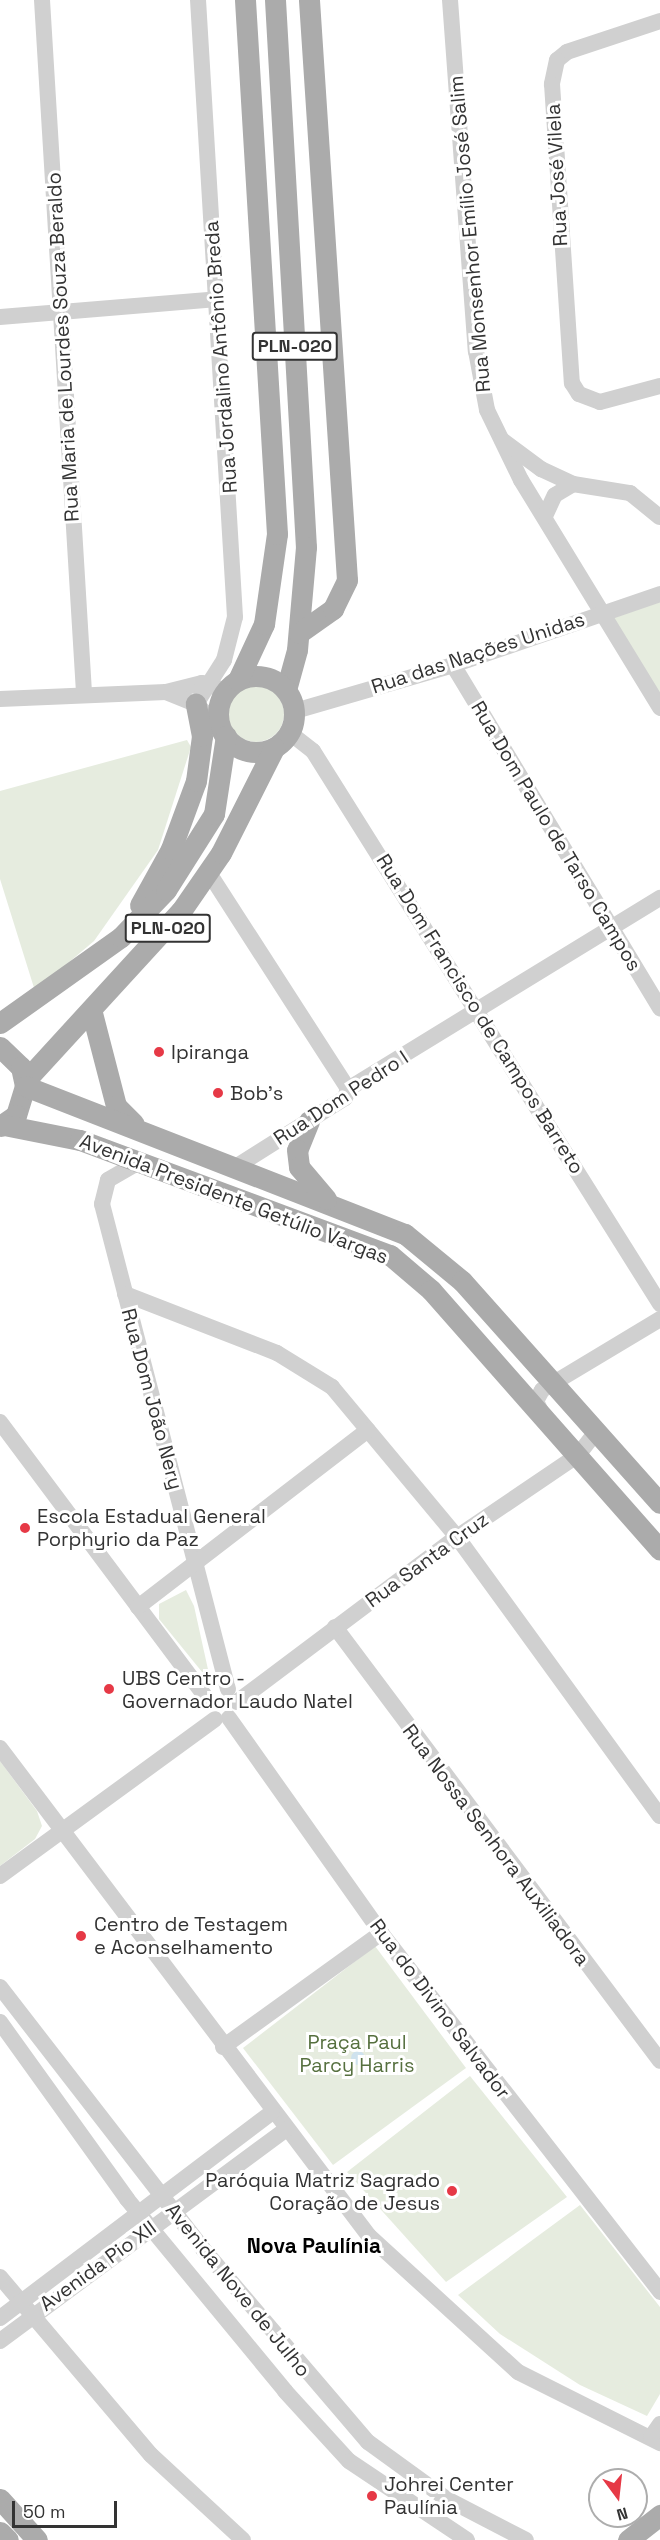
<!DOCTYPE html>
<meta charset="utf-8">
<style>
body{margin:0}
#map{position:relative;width:660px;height:2540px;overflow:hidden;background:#fff;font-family:"Space Grotesk",sans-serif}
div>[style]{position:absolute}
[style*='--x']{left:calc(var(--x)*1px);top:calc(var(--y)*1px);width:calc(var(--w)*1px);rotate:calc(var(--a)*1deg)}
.green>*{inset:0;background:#e6ecdf}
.round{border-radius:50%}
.water>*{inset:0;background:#cfe2ee}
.minor>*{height:16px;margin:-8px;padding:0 8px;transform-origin:8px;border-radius:8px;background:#d0d0d0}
.major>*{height:21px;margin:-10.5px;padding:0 10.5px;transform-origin:10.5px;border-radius:10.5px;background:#ababab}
.major>.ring{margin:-10.5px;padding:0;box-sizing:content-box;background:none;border:21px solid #ababab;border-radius:50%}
.dots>*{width:16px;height:16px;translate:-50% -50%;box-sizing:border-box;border:3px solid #fff;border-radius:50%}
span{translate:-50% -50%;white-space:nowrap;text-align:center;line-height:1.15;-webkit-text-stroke:6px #fff;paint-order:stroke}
.shield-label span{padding:2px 4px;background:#fff;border:2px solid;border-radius:4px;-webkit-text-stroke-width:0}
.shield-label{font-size:18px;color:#333;font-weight:700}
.street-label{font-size:20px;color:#333}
.poi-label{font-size:20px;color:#333}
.left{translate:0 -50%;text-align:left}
.right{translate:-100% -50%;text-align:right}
.park-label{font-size:20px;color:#56703f}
.neighbourhood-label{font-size:21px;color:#000;font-weight:700}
.north{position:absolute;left:588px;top:2468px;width:60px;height:60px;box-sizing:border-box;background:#fff;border:2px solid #adadad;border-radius:50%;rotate:165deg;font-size:16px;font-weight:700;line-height:24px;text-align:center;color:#333}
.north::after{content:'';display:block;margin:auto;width:21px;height:27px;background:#e63946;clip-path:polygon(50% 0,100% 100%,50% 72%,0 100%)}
.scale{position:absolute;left:12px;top:2501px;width:105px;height:27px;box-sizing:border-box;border:3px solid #333;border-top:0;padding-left:8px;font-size:18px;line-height:21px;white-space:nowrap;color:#333;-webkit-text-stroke:4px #fff;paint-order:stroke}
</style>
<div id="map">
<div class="green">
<i style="clip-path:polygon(660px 599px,660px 700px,607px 616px)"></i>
<i class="round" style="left:228px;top:686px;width:56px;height:56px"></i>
<i style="clip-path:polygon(187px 740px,191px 747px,158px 850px,94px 941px,35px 991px,0 879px,0 791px)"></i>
<i style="clip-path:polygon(186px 1590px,194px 1606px,211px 1683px,159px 1619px,159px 1604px)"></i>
<i style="clip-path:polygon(0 1761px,37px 1811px,42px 1826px,35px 1839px,0 1866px)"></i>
<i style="clip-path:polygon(375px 1946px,466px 2068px,333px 2165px,243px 2048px)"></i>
<i style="clip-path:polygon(470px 2076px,567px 2197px,446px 2282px,347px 2172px)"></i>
<i style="clip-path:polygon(580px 2205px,660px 2307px,660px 2394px,647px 2416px,580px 2385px,500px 2334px,458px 2295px)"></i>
</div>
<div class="water">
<i class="round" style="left:351px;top:2051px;width:14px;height:14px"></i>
</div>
<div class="minor">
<i style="--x:42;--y:0;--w:694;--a:86.53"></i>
<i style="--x:450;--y:0;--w:352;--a:85.8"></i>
<i style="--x:476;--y:351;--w:60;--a:79.4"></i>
<i style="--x:487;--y:410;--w:78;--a:64.1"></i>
<i style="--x:521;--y:480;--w:267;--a:58.6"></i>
<i style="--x:660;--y:21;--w:98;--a:161.6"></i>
<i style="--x:567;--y:52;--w:13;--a:141"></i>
<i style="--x:557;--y:60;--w:25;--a:102"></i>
<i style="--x:552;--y:84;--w:300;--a:86.2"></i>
<i style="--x:572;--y:383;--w:13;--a:58"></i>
<i style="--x:579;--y:394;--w:22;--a:21"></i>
<i style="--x:600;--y:402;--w:62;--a:-14.9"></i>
<i style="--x:0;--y:317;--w:218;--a:-4.7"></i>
<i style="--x:502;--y:440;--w:49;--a:36.6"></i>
<i style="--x:541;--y:469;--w:35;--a:25"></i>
<i style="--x:573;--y:484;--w:58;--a:9"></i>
<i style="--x:630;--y:493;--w:38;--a:39"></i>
<i style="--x:545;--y:516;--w:23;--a:-65"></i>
<i style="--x:555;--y:495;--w:21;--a:-31"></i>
<i style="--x:453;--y:665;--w:401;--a:58.9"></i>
<i style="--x:166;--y:692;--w:37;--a:-14"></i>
<i style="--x:202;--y:683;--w:25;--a:18"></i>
<i style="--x:0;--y:699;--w:166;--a:-2.4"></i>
<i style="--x:166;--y:692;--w:32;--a:22"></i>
<i style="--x:196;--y:704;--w:33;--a:43"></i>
<i style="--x:196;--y:704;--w:52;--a:-57.5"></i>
<i style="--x:224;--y:660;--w:44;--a:-75.7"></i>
<i style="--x:235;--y:617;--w:618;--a:-93.43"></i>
<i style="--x:295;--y:711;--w:165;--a:-16.2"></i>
<i style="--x:453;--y:665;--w:219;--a:-18.9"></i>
<i style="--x:290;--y:733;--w:29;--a:38"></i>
<i style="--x:313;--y:751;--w:653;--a:57.89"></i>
<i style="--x:209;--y:873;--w:257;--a:57.2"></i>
<i style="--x:139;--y:1162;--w:36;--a:150"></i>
<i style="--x:108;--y:1180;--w:25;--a:104"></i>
<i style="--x:102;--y:1204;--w:501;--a:75.44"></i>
<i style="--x:237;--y:1166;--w:128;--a:-32.2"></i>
<i style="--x:345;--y:1098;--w:9;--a:-72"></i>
<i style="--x:348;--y:1089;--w:366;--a:-31.5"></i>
<i style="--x:125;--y:1294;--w:163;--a:21.2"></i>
<i style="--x:277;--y:1353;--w:65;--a:31.7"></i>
<i style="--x:332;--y:1387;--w:195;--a:50.2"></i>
<i style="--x:457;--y:1537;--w:345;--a:54"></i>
<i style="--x:543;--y:1416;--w:17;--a:-115"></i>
<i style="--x:536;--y:1401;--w:13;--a:-61"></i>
<i style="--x:542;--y:1390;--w:138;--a:-31"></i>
<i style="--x:0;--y:1422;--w:344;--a:53.2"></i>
<i style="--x:138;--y:1607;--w:290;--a:-37.6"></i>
<i style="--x:335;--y:1627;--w:542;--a:53.17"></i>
<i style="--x:237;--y:1702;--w:275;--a:-36.9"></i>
<i style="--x:457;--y:1537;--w:146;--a:-34.1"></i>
<i style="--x:578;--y:1455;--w:29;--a:-52"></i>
<i style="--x:229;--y:1718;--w:263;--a:54.7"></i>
<i style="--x:381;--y:1933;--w:455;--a:52.1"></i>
<i style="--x:0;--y:1748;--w:612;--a:52.91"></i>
<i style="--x:369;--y:2236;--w:202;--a:42.4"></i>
<i style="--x:518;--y:2372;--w:159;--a:26.6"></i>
<i style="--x:0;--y:1876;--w:266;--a:-36.1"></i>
<i style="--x:0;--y:1987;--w:331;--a:52.2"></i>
<i style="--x:203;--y:2249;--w:254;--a:49.5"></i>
<i style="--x:368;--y:2442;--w:95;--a:36"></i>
<i style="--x:445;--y:2498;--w:91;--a:27.4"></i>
<i style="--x:0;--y:2022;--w:218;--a:54.3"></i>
<i style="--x:127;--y:2199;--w:249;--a:50.5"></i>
<i style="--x:285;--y:2391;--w:95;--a:47.6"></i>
<i style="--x:349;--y:2461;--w:142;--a:33.8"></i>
<i style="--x:223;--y:2047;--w:195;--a:-35.8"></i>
<i style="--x:0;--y:2277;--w:233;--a:49.7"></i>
<i style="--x:151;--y:2455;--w:125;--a:42.7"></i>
<i style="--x:0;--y:2318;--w:341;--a:-37.1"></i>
<i style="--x:0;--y:2341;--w:355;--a:-36.5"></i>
<i style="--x:651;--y:2437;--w:16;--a:-55"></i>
</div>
<div class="major">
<i style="--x:275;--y:0;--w:548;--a:86.76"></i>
<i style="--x:306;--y:547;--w:103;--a:95"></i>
<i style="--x:297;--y:650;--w:41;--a:105.4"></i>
<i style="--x:299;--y:633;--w:42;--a:-35.2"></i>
<i style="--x:333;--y:609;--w:32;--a:-64"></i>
<i style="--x:347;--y:580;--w:581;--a:-93.75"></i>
<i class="ring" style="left:218px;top:676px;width:55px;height:55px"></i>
<i style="--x:238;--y:680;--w:62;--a:-65.1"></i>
<i style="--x:264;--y:624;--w:91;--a:-81.8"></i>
<i style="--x:277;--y:534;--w:535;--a:-93.43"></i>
<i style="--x:140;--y:905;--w:64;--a:-61"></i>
<i style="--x:171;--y:849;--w:72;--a:-69.8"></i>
<i style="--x:196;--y:781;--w:45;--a:-82.4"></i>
<i style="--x:202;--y:736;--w:33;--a:-101"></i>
<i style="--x:92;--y:1013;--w:96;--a:75.5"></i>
<i style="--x:116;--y:1106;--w:25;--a:45"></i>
<i style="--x:0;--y:1023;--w:148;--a:-35.4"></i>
<i style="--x:121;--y:937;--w:65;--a:-46.2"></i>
<i style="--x:166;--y:890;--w:90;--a:-57.7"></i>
<i style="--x:214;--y:814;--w:79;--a:-81.3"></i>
<i style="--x:0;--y:1047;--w:29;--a:44"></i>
<i style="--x:21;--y:1067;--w:19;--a:78"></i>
<i style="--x:25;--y:1086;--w:30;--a:107"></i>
<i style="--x:16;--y:1115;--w:19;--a:145"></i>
<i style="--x:25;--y:1081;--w:231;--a:-47.5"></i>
<i style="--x:181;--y:911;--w:70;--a:-55.4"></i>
<i style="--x:221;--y:853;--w:118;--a:-63.2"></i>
<i style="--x:25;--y:1086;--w:408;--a:21.3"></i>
<i style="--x:405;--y:1234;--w:74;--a:39.5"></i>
<i style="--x:462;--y:1281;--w:297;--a:48.3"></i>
<i style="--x:309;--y:1121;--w:31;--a:112"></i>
<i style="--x:297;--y:1150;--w:17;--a:83"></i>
<i style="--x:299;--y:1167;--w:42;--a:49.8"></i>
<i style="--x:4;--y:1125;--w:77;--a:11.2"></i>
<i style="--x:80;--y:1140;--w:331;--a:20.4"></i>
<i style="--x:390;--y:1255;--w:54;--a:40.5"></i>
<i style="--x:431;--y:1290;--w:346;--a:48.6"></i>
<i style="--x:0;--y:2499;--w:55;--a:47.9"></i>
<i style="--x:0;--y:2532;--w:11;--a:45"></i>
<i style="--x:628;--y:2540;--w:41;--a:-38"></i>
</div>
<div class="dots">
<i style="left:159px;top:1052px;background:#e63946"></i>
<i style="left:218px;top:1093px;background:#e63946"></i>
<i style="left:25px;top:1528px;background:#e63946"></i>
<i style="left:109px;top:1689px;background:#e63946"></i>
<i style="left:81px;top:1936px;background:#e63946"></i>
<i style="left:452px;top:2191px;background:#e63946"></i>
<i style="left:372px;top:2496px;background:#e63946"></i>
</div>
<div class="shield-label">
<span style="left:295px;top:346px">PLN-020</span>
<span style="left:168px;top:928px">PLN-020</span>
</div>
<div class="street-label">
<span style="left:557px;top:175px;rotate:-93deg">Rua José Vilela</span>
<span style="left:470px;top:234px;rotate:-95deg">Rua Monsenhor Emílio José Salim</span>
<span style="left:63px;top:347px;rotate:-93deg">Rua Maria de Lourdes Souza Beraldo</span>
<span style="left:221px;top:357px;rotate:-94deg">Rua Jordalino Antônio Breda</span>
<span style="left:478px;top:653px;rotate:-18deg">Rua das Nações Unidas</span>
<span style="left:556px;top:836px;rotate:59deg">Rua Dom Paulo de Tarso Campos</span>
<span style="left:480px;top:1014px;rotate:58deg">Rua Dom Francisco de Campos Barreto</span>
<span style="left:341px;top:1098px;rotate:-33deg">Rua Dom Pedro I</span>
<span style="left:234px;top:1199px;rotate:21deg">Avenida Presidente Getúlio Vargas</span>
<span style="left:152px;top:1399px;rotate:75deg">Rua Dom João Nery</span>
<span style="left:427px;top:1560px;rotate:-36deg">Rua Santa Cruz</span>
<span style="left:496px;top:1845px;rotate:53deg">Rua Nossa Senhora Auxiliadora</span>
<span style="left:440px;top:2009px;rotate:53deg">Rua do Divino Salvador</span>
<span style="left:98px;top:2266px;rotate:-36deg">Avenida Pio XII</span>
<span style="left:238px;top:2290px;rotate:51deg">Avenida Nove de Julho</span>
</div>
<div class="poi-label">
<span class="left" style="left:171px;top:1052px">Ipiranga</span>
<span class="left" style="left:230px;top:1093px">Bob's</span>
<span class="left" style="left:37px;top:1528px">Escola Estadual General<br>Porphyrio da Paz</span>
<span class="left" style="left:122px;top:1690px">UBS Centro -<br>Governador Laudo Natel</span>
<span class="left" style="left:94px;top:1936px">Centro de Testagem<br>e Aconselhamento</span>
<span class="right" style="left:440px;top:2192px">Paróquia Matriz Sagrado<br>Coração de Jesus</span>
<span class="left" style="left:384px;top:2496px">Johrei Center<br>Paulínia</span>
</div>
<div class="park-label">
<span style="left:357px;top:2054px">Praça Paul<br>Parcy Harris</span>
</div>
<div class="neighbourhood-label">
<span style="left:314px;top:2246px">Nova Paulínia</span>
</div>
<div class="north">N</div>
<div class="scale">50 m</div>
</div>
